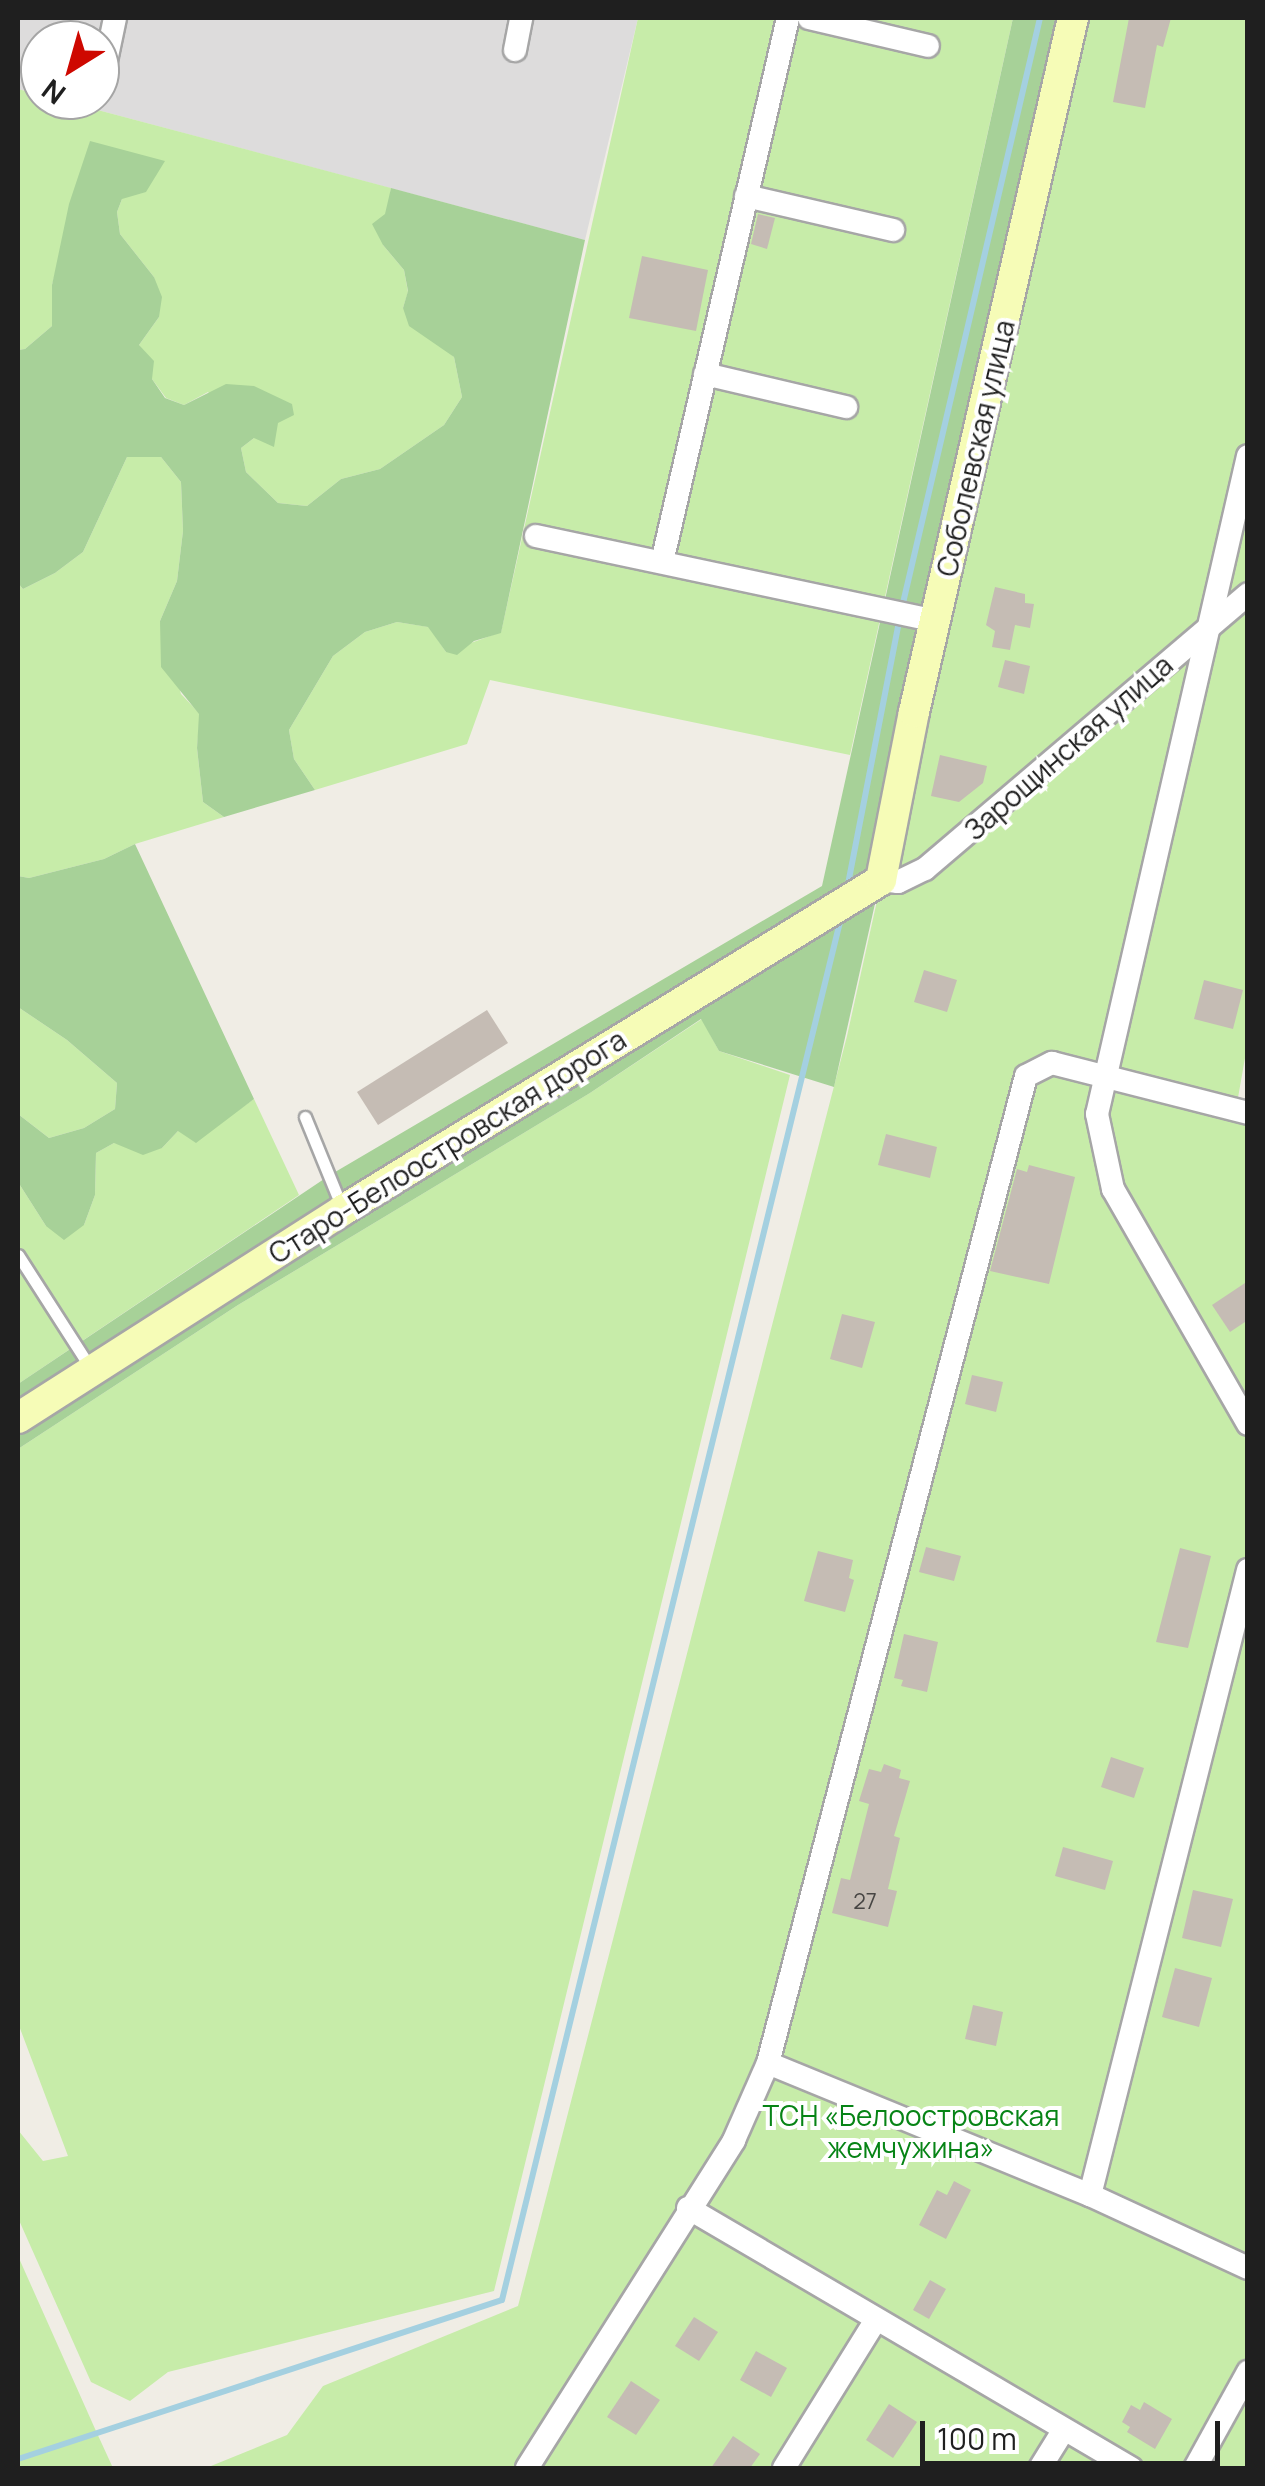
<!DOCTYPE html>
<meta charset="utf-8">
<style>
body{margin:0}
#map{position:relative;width:1265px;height:2486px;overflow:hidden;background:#f0ede5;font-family:Manrope,sans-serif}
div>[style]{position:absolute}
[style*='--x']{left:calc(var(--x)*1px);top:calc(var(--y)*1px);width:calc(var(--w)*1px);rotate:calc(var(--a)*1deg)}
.residential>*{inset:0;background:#dddcdc}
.grass>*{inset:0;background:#c7eca9}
.forest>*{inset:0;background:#a7d198}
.stream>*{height:6px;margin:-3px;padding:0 3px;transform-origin:3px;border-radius:3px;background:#a4d0e0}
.building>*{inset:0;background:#c5bcb4}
.roads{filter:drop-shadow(2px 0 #a6a6a6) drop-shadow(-2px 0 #a6a6a6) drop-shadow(0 2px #a6a6a6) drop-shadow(0 -2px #a6a6a6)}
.lane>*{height:11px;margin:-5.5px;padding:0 5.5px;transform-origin:5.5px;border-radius:5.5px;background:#fff}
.street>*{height:22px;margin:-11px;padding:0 11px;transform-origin:11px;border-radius:11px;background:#fff}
.secondary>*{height:30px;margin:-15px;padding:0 15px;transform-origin:15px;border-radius:15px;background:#f6fcb7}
span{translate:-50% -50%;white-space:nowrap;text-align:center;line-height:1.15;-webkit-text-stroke:8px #fff;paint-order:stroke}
.number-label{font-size:22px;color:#484644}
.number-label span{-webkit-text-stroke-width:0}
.street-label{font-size:28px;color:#1f1f1f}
.park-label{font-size:28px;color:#078416}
.frame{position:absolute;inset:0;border:20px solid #1f1f1f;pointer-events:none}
.north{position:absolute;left:20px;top:20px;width:100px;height:100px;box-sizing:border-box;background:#fff;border:2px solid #a5a5a5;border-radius:50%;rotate:217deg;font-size:28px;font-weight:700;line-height:40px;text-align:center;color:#1f1f1f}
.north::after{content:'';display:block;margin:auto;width:35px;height:45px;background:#ce0800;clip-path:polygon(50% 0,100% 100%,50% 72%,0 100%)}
.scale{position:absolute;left:920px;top:2421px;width:300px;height:45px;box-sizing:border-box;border:5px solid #1f1f1f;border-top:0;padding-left:12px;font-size:30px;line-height:35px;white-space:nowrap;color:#1f1f1f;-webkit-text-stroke:8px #fff;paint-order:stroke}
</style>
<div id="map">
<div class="residential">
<i style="clip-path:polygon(18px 18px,638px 18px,585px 240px,60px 100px,100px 100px,100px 40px,40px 40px,40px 95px,18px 89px)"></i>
</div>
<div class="grass">
<i style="clip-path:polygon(638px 18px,1013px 18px,850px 755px,490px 680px,467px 744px,315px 790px,294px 759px,289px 730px,333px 656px,365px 632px,397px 622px,429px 627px,446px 652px,501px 632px)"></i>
<i style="clip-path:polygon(1073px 18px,1247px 18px,1248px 1041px,1236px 1109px,1248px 1113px,1247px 2468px,206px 2468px,287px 2435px,323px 2386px,518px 2306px,847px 1036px)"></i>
<i style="clip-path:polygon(18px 89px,40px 95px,40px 100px,60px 100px,391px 188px,383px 245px,404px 270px,408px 292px,403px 308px,454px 357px,462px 397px,444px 425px,380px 469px,341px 479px,307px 506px,278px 503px,246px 472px,241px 448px,254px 438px,208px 392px,184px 405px,166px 398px,152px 379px,139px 345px,159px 317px,154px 277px,120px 234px,117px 212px,122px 199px,90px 142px,52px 285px,52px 326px,25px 349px,18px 350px)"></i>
<i style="clip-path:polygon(127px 457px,161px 457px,181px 482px,183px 531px,177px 581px,160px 621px,181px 694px,200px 714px,197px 748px,203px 802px,224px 817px,135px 844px,104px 859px,29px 878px,18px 876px,18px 583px,23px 589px,55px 573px,83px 552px)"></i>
<i style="clip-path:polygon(18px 1007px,67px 1040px,117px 1083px,115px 1109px,84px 1128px,49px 1138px,18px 1114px)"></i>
<i style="clip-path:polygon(702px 1019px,719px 1051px,790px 1075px,494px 2291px,168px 2372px,130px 2401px,91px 2382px,18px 2218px,18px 2130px,43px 2161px,68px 2156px,18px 2023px,18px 1449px,238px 1305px,590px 1093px)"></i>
<i style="clip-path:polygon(254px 1099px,299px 1195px,18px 1384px,18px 1182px,46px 1226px,84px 1225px,95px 1195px,96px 1153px,114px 1143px,162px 1148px,178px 1131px,237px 1111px)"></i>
<i style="clip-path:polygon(18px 2256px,96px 2431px,113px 2468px,18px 2468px)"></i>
</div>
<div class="forest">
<i style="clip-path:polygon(1013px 18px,1073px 18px,834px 1087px,719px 1051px,701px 1019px,590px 1093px,238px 1305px,18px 1449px,18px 1384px,330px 1175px,822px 886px)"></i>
<i style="clip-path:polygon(90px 141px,165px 161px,146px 192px,122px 199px,117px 212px,120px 234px,154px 277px,162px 297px,159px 317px,139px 345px,154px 361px,152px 379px,165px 398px,184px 405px,226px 384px,254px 386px,292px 404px,294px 415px,278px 423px,274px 447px,254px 438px,241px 448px,246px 472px,278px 503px,307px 506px,341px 479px,380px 469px,444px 425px,462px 397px,454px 357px,409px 326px,403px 308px,408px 291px,404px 270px,383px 245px,372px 224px,385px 214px,391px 188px,585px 240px,501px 633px,474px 641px,457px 655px,446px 652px,428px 627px,397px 622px,365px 632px,333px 656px,289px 730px,294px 759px,315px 790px,224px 817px,203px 802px,197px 748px,199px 714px,161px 667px,160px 621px,177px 581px,183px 531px,181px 482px,161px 457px,127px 457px,83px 552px,55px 573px,23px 589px,18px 583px,18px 350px,25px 349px,52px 326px,52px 285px,69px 204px)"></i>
<i style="clip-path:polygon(135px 844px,254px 1099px,196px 1143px,178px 1131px,162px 1148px,143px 1155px,114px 1143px,96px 1153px,95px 1195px,84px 1225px,64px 1240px,46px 1226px,18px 1182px,18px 1114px,49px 1138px,84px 1128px,115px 1109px,117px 1083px,67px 1040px,18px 1007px,18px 876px,29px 878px,104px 859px)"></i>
</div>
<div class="stream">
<i style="--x:903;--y:603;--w:601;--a:-76.82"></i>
<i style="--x:848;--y:884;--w:267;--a:-79"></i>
<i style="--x:1248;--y:1040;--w:18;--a:90"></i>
<i style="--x:18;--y:2459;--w:509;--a:-18.19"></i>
<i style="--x:502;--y:2300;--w:1423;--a:-76.22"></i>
</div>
<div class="building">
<i style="clip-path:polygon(1129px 18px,1171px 18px,1163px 47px,1157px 45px,1145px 108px,1113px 102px)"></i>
<i style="clip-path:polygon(758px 214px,775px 218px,767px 249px,751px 244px)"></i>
<i style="clip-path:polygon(642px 256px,708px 270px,696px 331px,629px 318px)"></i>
<i style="clip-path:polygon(995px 587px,1025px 594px,1025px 603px,1034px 604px,1030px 628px,1015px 625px,1010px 650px,992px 647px,995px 631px,986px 625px)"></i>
<i style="clip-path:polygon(1005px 660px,1030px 666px,1024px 694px,998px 687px)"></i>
<i style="clip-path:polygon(940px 755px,987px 766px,983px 783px,959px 802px,931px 796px)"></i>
<i style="clip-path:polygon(924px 970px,957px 980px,947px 1012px,914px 1002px)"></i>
<i style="clip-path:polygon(1204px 980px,1243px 990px,1233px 1029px,1194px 1019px)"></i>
<i style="clip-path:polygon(487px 1010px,508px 1043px,378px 1125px,357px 1092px)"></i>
<i style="clip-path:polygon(886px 1134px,937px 1147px,930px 1178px,878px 1165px)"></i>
<i style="clip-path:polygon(1029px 1165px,1075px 1177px,1049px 1284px,990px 1271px,1017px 1169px,1027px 1172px)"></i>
<i style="clip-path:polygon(1248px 1281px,1248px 1320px,1230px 1332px,1212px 1305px)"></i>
<i style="clip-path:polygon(842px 1314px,875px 1322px,862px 1368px,830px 1359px)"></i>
<i style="clip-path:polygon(972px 1375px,1003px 1382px,996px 1412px,965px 1404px)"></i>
<i style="clip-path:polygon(926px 1547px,961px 1556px,954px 1581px,919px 1572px)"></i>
<i style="clip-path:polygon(1180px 1548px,1211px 1556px,1188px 1648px,1156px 1642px)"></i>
<i style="clip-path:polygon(818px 1551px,853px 1560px,849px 1578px,854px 1580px,845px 1612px,804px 1601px)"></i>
<i style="clip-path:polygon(904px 1634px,938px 1642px,927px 1692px,901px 1686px,903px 1680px,894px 1678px)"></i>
<i style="clip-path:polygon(1111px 1757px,1144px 1768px,1134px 1798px,1101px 1787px)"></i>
<i style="clip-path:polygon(884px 1764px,901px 1770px,899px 1778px,910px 1781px,894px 1836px,900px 1838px,888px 1889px,897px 1891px,888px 1927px,832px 1913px,841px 1878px,850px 1880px,869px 1804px,859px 1801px,869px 1769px,881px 1772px)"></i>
<i style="clip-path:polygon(1063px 1847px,1113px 1861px,1105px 1890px,1055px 1876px)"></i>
<i style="clip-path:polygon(1193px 1890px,1233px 1899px,1221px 1947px,1182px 1938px)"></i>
<i style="clip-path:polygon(1175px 1968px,1212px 1978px,1199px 2027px,1162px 2017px)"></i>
<i style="clip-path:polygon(973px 2005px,1003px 2012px,996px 2046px,965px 2039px)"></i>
<i style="clip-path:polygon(954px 2181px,971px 2190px,946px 2239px,919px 2225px,937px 2190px,947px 2195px)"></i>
<i style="clip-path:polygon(930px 2280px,946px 2289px,929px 2319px,913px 2310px)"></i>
<i style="clip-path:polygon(694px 2317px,718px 2332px,699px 2361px,675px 2346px)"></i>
<i style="clip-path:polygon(756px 2351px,787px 2368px,771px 2397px,740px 2380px)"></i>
<i style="clip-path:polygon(631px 2381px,660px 2400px,636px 2435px,607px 2417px)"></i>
<i style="clip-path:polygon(1144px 2402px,1172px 2419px,1155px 2449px,1127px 2432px,1130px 2427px,1122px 2422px,1131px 2405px,1140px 2410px)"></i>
<i style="clip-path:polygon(889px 2404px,917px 2422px,893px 2458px,866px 2440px)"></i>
<i style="clip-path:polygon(733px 2436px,760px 2454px,750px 2468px,711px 2468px)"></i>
</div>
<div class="roads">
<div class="lane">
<i style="--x:305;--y:1117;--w:100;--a:67.8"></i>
<i style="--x:18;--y:1255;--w:133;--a:57.3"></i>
</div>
<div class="street">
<i style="--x:809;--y:18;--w:122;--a:13.2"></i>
<i style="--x:515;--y:50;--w:33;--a:-79"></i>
<i style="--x:105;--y:66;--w:49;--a:-78.2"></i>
<i style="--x:746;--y:196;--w:151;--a:13"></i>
<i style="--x:705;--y:374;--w:145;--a:13.2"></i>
<i style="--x:1248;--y:456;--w:675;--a:102.92"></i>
<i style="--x:1097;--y:1114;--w:77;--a:78"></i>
<i style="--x:1113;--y:1189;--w:271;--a:60.1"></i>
<i style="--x:536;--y:536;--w:408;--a:12"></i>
<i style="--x:662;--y:562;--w:558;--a:-76.96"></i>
<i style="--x:881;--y:880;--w:17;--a:7"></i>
<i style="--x:898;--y:882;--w:30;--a:-26"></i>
<i style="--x:925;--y:869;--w:424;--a:-40.4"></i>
<i style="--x:768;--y:2063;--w:348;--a:22.3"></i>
<i style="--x:1090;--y:2195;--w:174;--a:24.8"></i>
<i style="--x:1090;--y:2195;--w:645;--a:-75.81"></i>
<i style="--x:688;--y:2208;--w:514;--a:30.41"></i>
<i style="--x:527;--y:2468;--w:388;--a:-57.7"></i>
<i style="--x:734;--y:2140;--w:84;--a:-66.2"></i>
<i style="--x:768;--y:2063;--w:1020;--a:-75.35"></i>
<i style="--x:1026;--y:1076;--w:29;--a:-27"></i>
<i style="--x:1052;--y:1063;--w:202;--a:14.3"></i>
<i style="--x:784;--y:2468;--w:173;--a:-58.2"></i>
<i style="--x:1040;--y:2468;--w:44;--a:-58.1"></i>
<i style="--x:1195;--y:2468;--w:110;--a:-61.1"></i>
</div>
<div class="secondary">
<i style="--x:18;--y:1418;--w:386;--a:-32.6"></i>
<i style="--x:343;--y:1210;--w:631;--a:-31.52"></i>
<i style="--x:881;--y:880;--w:171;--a:-78.9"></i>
<i style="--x:914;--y:712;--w:712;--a:-77.1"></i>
</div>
</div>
<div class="number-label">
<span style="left:865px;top:1902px">27</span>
</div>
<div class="street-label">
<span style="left:975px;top:448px;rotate:-77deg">Соболевская улица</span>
<span style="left:1068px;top:747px;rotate:-41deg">Зарощинская улица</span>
<span style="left:447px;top:1146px;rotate:-32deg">Старо-Белоостровская дорога</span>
</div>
<div class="park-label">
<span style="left:911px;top:2131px">ТСН «Белоостровская<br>жемчужина»</span>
</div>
<div class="frame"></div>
<div class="north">N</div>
<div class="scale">100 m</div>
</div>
